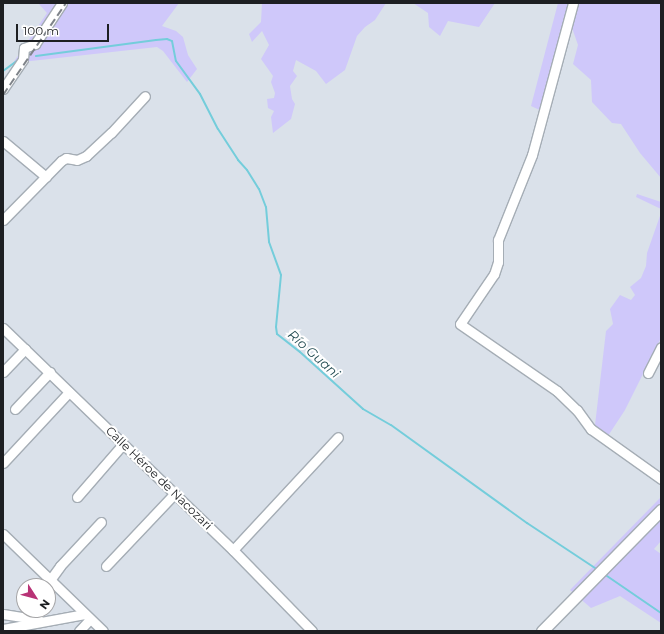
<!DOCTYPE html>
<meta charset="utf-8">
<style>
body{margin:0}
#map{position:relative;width:664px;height:634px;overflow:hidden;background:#dae1ea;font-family:Montserrat,sans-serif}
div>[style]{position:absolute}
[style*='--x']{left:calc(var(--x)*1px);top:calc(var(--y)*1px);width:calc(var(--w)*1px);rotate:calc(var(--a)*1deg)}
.green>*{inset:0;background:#cfc8fa}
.stream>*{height:2px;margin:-1px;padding:0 1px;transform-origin:1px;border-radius:1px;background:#74cddb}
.roads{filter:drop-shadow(1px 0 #a5adb5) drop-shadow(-1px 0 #a5adb5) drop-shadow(0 1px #a5adb5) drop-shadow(0 -1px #a5adb5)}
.minor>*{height:9px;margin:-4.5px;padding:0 4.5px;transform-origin:4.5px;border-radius:4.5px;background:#fff}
.major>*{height:11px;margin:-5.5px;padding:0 5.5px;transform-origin:5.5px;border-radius:5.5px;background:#fff}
.rail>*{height:2px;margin-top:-1px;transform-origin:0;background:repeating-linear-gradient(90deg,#7e8389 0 8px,transparent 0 12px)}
span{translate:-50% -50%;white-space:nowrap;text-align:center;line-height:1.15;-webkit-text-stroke:4px #fff;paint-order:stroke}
.street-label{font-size:12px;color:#1d1f22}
.water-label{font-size:13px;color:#214a51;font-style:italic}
.frame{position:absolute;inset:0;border:4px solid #1d1f22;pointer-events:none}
.north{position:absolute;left:16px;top:578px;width:40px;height:40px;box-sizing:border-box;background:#fff;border:1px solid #a5a5a7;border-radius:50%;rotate:126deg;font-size:11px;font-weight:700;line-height:16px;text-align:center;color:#1d1f22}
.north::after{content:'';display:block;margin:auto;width:14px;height:18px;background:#b83376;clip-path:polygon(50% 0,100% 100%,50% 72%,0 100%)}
.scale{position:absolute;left:16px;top:24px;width:93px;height:18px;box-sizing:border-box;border:2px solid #1d1f22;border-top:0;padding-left:5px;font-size:12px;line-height:14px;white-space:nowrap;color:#1d1f22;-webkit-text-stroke:3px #fff;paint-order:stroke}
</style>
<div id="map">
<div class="green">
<i style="clip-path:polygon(38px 3px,179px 3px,162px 26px,176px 31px,183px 37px,188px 55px,197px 69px,187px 82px,163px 51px,157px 47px,13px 63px,47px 13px)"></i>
<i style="clip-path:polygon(262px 3px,386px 3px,375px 20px,365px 27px,357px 36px,345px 70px,326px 84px,316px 71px,296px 60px,293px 71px,297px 76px,290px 86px,292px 99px,295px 104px,291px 119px,273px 133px,271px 117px,274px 111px,268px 108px,267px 99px,274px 98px,275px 93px,271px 82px,273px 76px,261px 59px,269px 45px,262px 31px,252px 42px,249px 34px,261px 22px)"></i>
<i style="clip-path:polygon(413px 3px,495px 3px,479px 27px,448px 21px,440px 36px,429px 27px,428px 13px)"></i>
<i style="clip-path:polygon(558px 3px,661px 3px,661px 178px,640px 153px,621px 124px,612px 123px,592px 102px,591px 80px,573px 64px,578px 45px,571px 25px,546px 113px,531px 106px)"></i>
<i style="clip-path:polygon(637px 194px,661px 202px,661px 209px,636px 197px)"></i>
<i style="clip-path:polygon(661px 213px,661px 338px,625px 410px,606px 439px,591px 429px,595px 425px,606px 331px,613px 324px,610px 309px,620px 295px,631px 300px,635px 295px,630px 287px,641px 278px,646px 266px,647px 253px)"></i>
<i style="clip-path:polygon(661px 497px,661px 541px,654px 549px,661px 554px,661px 623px,620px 596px,591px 608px,570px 590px)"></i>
</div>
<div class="stream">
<i style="--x:36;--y:56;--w:121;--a:-7.6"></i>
<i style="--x:156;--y:40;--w:11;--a:-5"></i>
<i style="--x:167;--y:39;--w:5;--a:22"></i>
<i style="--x:172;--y:41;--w:20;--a:79"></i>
<i style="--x:176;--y:61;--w:41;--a:54"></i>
<i style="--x:200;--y:94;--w:39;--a:63"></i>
<i style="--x:218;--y:129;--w:37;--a:57"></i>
<i style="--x:238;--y:160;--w:13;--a:48"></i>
<i style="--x:247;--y:170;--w:22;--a:58"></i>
<i style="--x:259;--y:189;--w:19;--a:69"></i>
<i style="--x:266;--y:207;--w:35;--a:85"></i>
<i style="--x:269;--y:242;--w:35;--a:70"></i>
<i style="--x:281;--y:275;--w:52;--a:95.5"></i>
<i style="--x:276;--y:327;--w:7;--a:82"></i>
<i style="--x:277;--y:334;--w:29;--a:38"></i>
<i style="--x:300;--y:352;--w:85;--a:42.1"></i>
<i style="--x:363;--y:409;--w:32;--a:30"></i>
<i style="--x:391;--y:425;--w:168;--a:35.8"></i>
<i style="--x:527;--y:523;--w:82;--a:33.5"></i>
<i style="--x:3;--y:71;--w:19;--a:-36"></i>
<i style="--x:607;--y:576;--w:65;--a:34.4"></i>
</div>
<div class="roads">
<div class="minor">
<i style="--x:573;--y:3;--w:157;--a:105.1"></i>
<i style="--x:532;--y:155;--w:92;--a:111.8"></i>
<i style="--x:498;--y:240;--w:22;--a:90"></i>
<i style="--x:498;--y:262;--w:13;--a:108"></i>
<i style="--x:494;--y:274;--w:60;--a:124.2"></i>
<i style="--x:460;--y:324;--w:118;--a:34.6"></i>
<i style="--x:557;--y:391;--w:28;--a:44"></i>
<i style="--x:577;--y:410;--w:24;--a:54"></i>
<i style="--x:591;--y:429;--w:86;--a:35.5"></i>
<i style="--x:3;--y:89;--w:36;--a:-56"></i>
<i style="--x:23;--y:59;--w:11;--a:-85"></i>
<i style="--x:24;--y:48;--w:12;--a:-20"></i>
<i style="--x:35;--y:44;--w:49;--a:-56.6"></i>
<i style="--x:3;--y:141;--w:56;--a:39.9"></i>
<i style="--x:3;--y:220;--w:83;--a:-45.5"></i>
<i style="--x:61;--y:161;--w:6;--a:-31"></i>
<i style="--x:66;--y:158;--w:11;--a:10"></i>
<i style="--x:77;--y:160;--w:10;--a:-24"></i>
<i style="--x:86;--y:156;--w:34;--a:-43"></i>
<i style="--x:111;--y:133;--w:50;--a:-47.4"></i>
<i style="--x:3;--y:328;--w:320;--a:44"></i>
<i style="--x:233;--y:550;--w:113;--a:45.7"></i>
<i style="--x:3;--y:372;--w:32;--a:-46"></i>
<i style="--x:648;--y:373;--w:29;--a:-63"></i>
<i style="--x:15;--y:409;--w:51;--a:-46.6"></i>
<i style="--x:3;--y:463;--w:97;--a:-47.1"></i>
<i style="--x:77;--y:497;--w:70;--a:-49"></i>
<i style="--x:3;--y:534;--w:139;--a:44.1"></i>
<i style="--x:233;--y:550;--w:154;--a:-47.1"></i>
<i style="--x:106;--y:566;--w:99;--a:-46.6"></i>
<i style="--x:50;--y:580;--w:17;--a:-54"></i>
<i style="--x:60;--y:566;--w:60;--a:-47"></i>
<i style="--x:3;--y:614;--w:36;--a:9"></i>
<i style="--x:3;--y:629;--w:83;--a:-10.4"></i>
<i style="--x:79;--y:631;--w:16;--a:-47"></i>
</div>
<div class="major">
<i style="--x:542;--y:631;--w:170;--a:-45.5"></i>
</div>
</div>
<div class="rail">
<i style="--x:3;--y:95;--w:112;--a:-55.6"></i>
</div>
<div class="street-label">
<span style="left:159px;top:478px;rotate:44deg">Calle Héroe de Nacozari</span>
</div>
<div class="water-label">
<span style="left:314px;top:354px;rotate:42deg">Río Guani</span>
</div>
<div class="frame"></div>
<div class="north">N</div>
<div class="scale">100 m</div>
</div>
